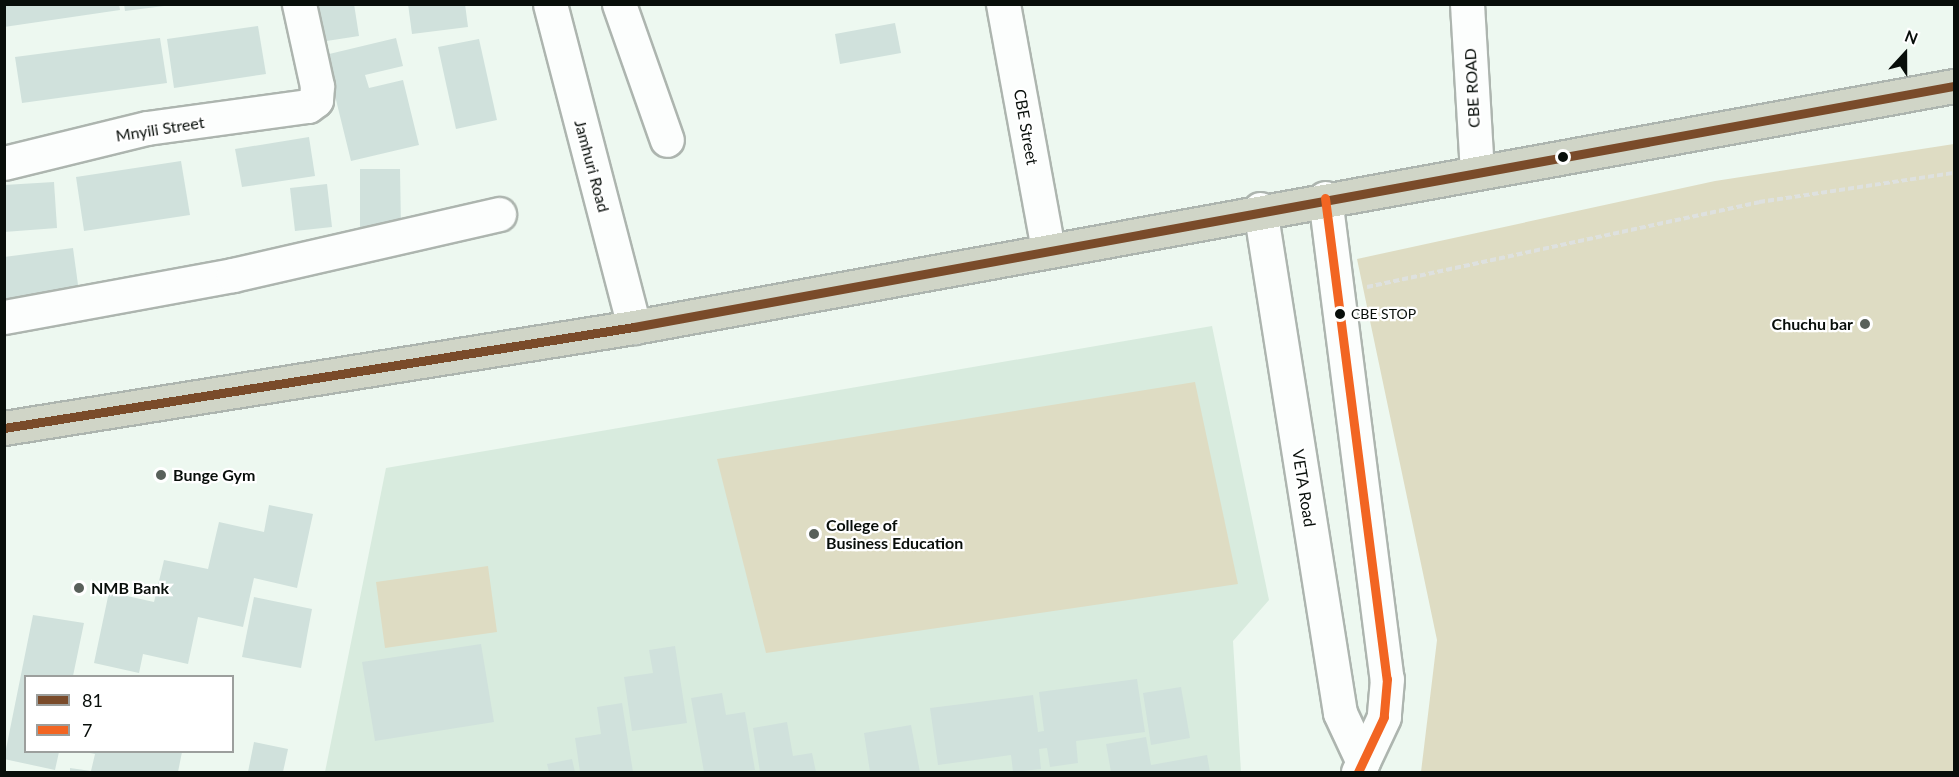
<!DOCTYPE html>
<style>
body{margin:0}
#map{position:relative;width:1959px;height:777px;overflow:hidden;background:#edf8f0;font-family:Lato,sans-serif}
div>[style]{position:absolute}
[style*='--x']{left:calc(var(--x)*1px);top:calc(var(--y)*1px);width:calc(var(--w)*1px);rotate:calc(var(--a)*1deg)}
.built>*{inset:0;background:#d8ebde}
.green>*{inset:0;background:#dedcc3}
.building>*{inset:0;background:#d0e1dc}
.path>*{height:4px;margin-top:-2px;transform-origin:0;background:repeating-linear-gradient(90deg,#dee1df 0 6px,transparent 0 9px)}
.roads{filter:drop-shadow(2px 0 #adb5af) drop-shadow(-2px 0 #adb5af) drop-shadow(0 2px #adb5af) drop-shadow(0 -2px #adb5af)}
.street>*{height:33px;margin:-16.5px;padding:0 16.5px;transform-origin:16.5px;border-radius:16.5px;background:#fcfefd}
.secondary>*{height:33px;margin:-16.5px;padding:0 16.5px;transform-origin:16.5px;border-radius:16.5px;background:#fcfefd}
.highway>*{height:33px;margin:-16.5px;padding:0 16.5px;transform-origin:16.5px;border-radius:16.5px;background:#d0d5c7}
.bus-1>*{height:9px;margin:-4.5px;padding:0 4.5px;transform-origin:4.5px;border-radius:4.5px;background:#7a4b2a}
.bus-2>*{height:9px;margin:-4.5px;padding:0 4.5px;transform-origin:4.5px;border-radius:4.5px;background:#f26522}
.dots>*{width:16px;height:16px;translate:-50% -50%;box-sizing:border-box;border:3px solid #fff;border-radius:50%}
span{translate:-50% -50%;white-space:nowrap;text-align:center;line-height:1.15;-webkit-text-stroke:4.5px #fff;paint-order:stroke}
.bus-label{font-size:14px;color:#080e0a}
.left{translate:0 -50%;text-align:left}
.street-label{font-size:16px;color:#080e0a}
.poi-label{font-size:16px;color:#080e0a;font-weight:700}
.right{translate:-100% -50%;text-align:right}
.frame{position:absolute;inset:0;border:6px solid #080e0a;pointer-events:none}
.legend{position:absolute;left:24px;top:675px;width:210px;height:78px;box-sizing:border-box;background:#fff;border:2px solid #9c9f9d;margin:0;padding:8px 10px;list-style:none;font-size:18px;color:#080e0a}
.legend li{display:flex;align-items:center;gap:12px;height:30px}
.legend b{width:30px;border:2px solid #9c9f9d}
.north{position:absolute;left:1875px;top:24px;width:60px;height:60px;-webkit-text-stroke:4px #fff;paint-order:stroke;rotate:21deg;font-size:16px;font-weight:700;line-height:24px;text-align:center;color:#080e0a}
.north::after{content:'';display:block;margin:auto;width:21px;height:27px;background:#080e0a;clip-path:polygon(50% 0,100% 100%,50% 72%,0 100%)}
</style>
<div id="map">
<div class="built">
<i style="clip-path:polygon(1212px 326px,1269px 600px,1233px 641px,1241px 772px,325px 772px,386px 468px)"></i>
</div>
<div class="green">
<i style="clip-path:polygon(1954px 144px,1954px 772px,1421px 772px,1437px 640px,1357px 259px,1715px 181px)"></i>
<i style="clip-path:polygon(1195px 382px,1238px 584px,766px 653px,717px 459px)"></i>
<i style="clip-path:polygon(488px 566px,497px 632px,385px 648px,376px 582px)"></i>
</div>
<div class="building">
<i style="clip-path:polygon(4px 4px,119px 4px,120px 10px,4px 27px)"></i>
<i style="clip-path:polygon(124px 4px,164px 4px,164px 6px,125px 11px)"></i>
<i style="clip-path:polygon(314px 4px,354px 4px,359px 36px,320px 42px)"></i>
<i style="clip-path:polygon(408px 4px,465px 4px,468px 27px,412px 34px)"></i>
<i style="clip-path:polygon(895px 23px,901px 53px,840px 64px,835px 34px)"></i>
<i style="clip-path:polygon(258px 26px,266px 74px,174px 88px,167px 39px)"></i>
<i style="clip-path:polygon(160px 38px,167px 83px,22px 103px,15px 57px)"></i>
<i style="clip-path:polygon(396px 38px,403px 66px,365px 75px,369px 88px,403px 80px,419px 145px,351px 161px,325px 55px)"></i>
<i style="clip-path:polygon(479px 39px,497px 120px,456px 129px,438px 47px)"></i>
<i style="clip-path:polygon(309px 137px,315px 176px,242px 187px,235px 149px)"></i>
<i style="clip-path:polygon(181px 161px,190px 215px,84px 231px,76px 177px)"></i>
<i style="clip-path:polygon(360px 169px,400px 169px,401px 228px,360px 228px)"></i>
<i style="clip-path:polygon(54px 182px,57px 228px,4px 232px,4px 185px)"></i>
<i style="clip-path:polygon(327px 184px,332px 227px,295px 231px,290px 188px)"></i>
<i style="clip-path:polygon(73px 248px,79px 292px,4px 302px,4px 257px)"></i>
<i style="clip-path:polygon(269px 505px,313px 514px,297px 588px,254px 578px,243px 627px,198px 617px,188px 664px,143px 654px,139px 673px,94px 663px,109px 592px,154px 602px,164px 560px,208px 569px,219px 522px,264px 532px)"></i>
<i style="clip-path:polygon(254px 597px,312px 609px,301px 668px,242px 657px)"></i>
<i style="clip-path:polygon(33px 615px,84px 623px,73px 676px,26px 676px,26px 752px,59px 752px,55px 770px,4px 759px)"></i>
<i style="clip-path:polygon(481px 644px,494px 722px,375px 741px,362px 662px)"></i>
<i style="clip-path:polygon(675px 646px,687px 723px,632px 731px,624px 677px,653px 673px,649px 650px)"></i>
<i style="clip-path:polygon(1137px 679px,1145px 732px,1076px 741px,1078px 763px,1050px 767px,1047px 748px,1039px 749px,1041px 769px,1013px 772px,1011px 755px,938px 765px,930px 708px,1033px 695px,1038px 732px,1044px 731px,1039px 692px)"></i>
<i style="clip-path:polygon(1181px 687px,1190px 738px,1151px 745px,1143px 693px)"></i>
<i style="clip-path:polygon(722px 693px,726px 715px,745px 712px,755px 770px,704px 772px,691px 698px)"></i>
<i style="clip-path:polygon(622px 703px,633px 772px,580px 772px,575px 738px,601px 734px,597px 707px)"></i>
<i style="clip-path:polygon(787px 722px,793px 756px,812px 753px,816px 772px,760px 772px,753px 728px)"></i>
<i style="clip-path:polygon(911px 725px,920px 772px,870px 772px,864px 733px)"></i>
<i style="clip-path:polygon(1146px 737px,1151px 765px,1207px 755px,1210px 772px,1111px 772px,1106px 744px)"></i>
<i style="clip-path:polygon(254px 742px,288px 749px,283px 772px,248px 772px)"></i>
<i style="clip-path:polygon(182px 752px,178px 772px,70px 772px,70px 768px,91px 771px,95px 754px,85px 752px)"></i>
<i style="clip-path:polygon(572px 759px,575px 772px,549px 772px,547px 764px)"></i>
</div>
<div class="path">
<i style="--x:1367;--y:287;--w:401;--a:-12.2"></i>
<i style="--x:1759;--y:202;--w:197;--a:-8.5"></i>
</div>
<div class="roads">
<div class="street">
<i style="--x:619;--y:4;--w:144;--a:70.6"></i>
<i style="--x:1003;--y:4;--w:249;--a:79.6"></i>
<i style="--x:1467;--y:4;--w:167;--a:86.6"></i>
<i style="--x:4;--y:163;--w:147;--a:-13.8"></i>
<i style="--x:147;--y:128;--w:162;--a:-7.8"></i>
<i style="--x:308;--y:106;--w:10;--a:-37"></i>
<i style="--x:316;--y:100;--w:14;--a:-86"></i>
<i style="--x:317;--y:86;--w:84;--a:-102.4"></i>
<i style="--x:1325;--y:198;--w:485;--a:82.7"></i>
<i style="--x:1387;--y:679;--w:38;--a:95"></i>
<i style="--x:1384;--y:717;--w:61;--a:115.3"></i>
<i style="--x:1260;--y:209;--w:510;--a:80.98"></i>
<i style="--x:1340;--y:713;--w:54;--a:64.9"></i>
<i style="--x:4;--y:317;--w:233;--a:-10.4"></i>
<i style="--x:233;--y:275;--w:273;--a:-12.9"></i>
</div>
<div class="secondary">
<i style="--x:550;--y:4;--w:334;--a:75.4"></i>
</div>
<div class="highway">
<i style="--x:4;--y:428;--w:638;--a:-9.11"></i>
<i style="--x:634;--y:327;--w:1342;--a:-10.35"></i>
</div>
</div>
<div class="bus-1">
<i style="--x:4;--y:428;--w:638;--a:-9.11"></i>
<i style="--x:634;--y:327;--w:1342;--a:-10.35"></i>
</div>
<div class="bus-2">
<i style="--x:1325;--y:198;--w:485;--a:82.7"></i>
<i style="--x:1387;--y:679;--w:38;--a:95"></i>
<i style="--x:1384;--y:717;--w:61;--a:115.3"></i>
</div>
<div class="dots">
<i style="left:1563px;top:157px;background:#080e0a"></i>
<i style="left:1340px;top:314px;background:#080e0a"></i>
<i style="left:1865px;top:324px;background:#58605a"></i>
<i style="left:161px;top:475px;background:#58605a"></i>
<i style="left:814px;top:534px;background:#58605a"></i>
<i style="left:79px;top:588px;background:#58605a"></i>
</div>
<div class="bus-label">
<span class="left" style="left:1351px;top:314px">CBE STOP</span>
</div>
<div class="street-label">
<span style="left:1472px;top:88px;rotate:-93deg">CBE ROAD</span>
<span style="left:1026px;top:127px;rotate:80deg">CBE Street</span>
<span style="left:160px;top:129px;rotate:-9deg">Mnyili Street</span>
<span style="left:592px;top:166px;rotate:75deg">Jamhuri Road</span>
<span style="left:1304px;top:488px;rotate:81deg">VETA Road</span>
</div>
<div class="poi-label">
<span class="right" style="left:1853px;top:324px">Chuchu bar</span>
<span class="left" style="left:173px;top:475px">Bunge Gym</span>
<span class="left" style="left:826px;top:534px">College of<br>Business Education</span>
<span class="left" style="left:91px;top:588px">NMB Bank</span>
</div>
<div class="frame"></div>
<ul class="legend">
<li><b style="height:8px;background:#7a4b2a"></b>81</li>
<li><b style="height:8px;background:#f26522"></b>7</li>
</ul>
<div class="north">N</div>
</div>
